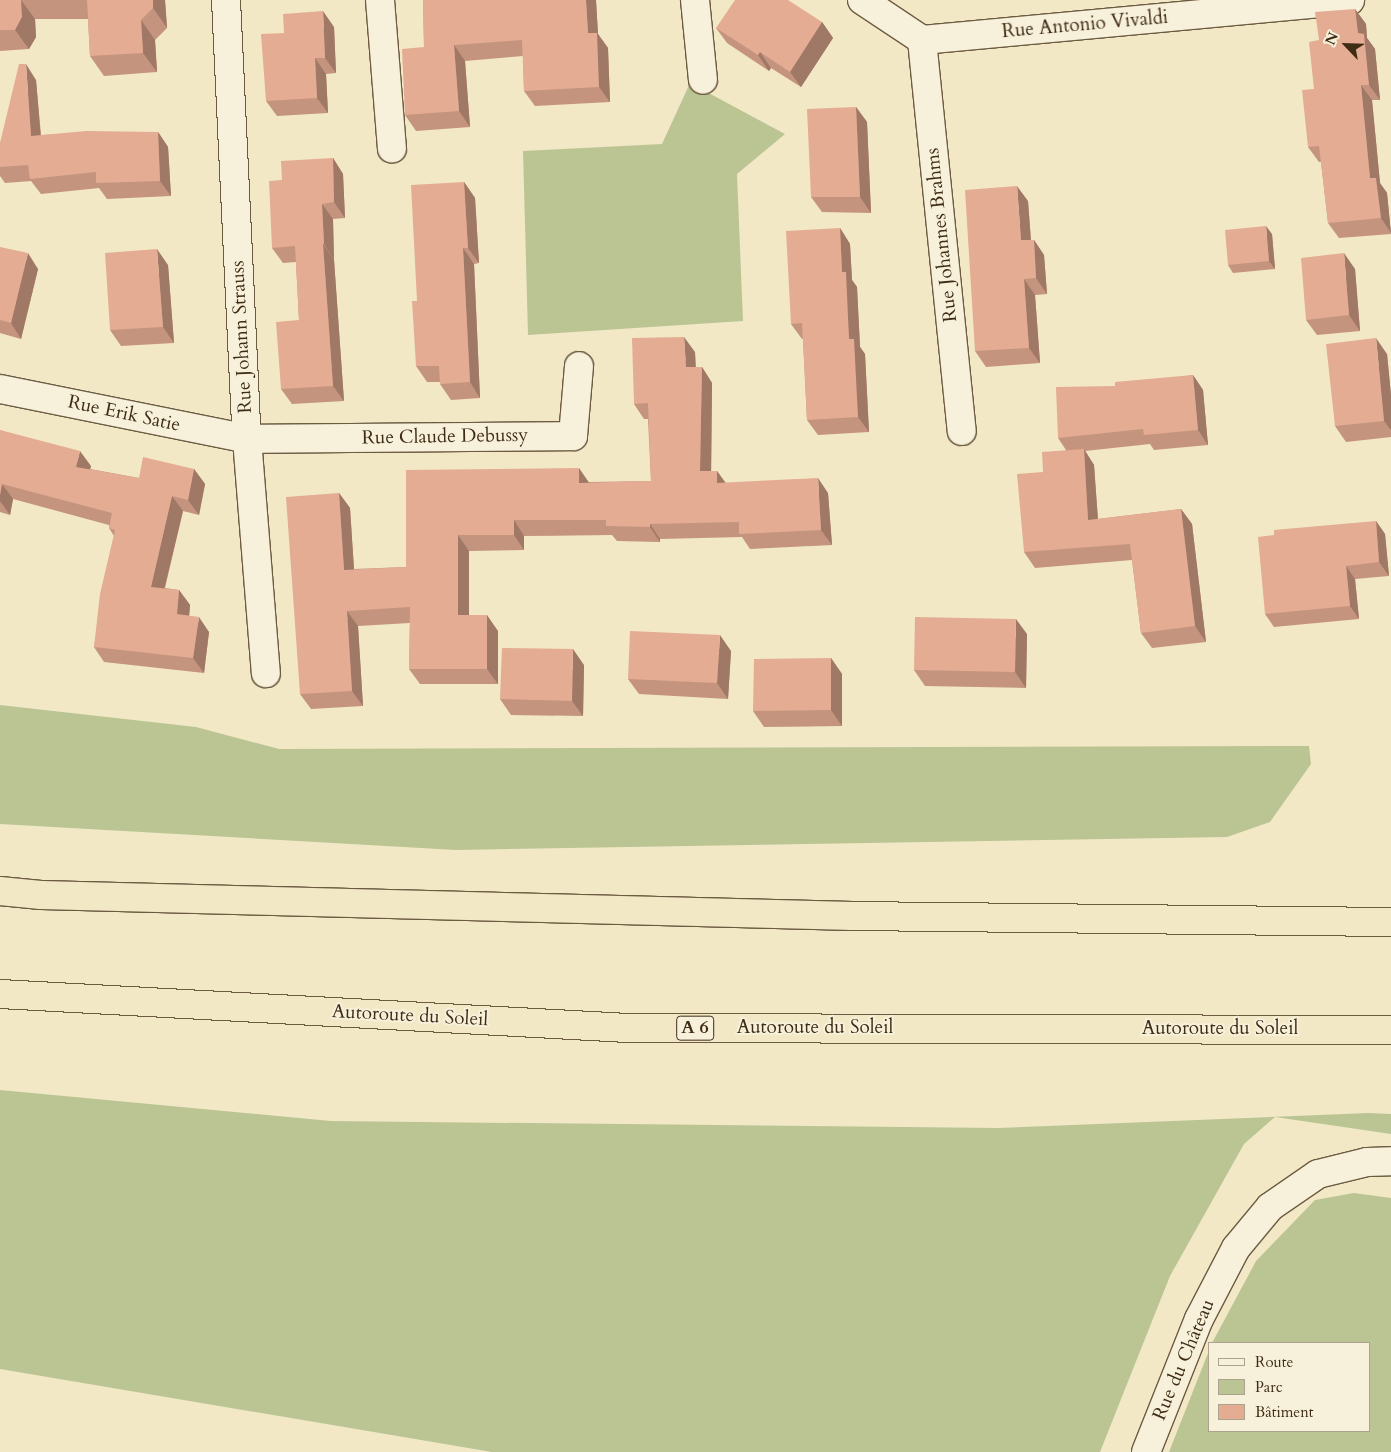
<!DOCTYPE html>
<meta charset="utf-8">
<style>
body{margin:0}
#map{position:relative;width:1391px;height:1452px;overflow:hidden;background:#f2e8c6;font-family:Cardo,serif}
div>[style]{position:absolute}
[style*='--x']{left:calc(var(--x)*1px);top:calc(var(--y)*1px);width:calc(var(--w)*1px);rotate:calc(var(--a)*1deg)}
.green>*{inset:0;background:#bbc594}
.roads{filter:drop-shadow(1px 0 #6c5b41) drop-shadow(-1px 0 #6c5b41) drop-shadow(0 1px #6c5b41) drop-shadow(0 -1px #6c5b41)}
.minor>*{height:28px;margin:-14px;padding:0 14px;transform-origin:14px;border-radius:14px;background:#f7f0da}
.highway>*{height:28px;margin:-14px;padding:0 14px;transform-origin:14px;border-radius:14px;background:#f2e8c6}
.wall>*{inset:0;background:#c4947e}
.shaded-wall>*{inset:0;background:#a07866}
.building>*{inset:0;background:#e4ac92}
span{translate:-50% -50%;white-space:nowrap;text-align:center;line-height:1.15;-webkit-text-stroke:4px #f7f0da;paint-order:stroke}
.shield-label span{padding:1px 4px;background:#f7f0da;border:1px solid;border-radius:4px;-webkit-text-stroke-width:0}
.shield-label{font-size:18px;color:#3f2c15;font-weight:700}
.street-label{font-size:19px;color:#3f2c15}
.legend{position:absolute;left:1208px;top:1342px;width:162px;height:90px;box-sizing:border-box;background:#f7f0da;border:1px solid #ada28b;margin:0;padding:6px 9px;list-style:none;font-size:15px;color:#3f2c15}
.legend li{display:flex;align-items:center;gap:10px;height:25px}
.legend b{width:25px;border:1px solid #ada28b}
.north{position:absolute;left:1321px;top:20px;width:50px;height:50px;-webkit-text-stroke:4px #f7f0da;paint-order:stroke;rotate:294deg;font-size:14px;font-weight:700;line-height:20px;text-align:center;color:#3f2c15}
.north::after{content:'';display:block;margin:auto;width:18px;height:22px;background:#3f2c15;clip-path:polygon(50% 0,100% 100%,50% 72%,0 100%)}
</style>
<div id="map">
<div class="green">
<i style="clip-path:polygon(690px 83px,785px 134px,737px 174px,743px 321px,528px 335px,523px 151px,662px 144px)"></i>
<i style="clip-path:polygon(0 705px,196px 727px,279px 749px,1309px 746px,1311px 764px,1270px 822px,1227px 837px,456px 850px,0 824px)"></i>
<i style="clip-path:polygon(0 1090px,331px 1121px,998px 1128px,1368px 1113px,1391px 1114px,1391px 1134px,1275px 1117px,1244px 1144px,1170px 1276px,1100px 1452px,492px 1452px,0 1369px)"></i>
<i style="clip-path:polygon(1354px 1193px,1391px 1198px,1391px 1452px,1169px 1452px,1210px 1348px,1210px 1431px,1370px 1431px,1370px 1343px,1212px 1343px,1256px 1261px,1315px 1200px)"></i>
</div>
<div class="roads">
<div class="minor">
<i style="--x:226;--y:0;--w:440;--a:87.3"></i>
<i style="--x:247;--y:439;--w:235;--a:85.4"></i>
<i style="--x:380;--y:0;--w:149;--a:85.4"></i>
<i style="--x:695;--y:0;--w:80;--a:84.3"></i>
<i style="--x:862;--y:0;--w:72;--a:33.7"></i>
<i style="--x:922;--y:40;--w:430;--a:-5.3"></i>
<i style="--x:922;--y:40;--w:393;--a:84.2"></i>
<i style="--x:0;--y:389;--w:252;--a:11.4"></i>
<i style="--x:247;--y:439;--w:326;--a:-0.5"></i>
<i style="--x:573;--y:436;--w:70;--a:-85.1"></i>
<i style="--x:1146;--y:1452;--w:143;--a:-68.3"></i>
<i style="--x:1199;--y:1319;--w:80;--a:-62.5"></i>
<i style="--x:1236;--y:1248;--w:53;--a:-50.3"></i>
<i style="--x:1270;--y:1207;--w:58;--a:-34.5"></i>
<i style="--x:1318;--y:1174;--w:50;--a:-13.8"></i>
<i style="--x:1367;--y:1162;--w:24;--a:-2"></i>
</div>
<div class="highway">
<i style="--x:0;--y:891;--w:41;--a:5.6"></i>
<i style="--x:41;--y:895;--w:812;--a:1.48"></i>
<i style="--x:853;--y:916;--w:538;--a:0.64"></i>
<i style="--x:0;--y:994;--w:628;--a:3.1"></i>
<i style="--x:627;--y:1028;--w:764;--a:0.15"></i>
</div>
</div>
<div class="wall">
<i style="clip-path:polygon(0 0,165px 0,167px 28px,155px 40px,157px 72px,104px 76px,90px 56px,88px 19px,35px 19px,36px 37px,29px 49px,0 51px)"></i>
<i style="clip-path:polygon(423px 0,596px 0,598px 34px,608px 48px,610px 102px,535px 106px,524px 91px,523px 56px,465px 61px,470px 127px,416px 131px,405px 115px,424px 47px)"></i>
<i style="clip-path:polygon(1355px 9px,1366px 24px,1367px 38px,1375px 49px,1380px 100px,1372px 100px,1380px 183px,1387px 193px,1391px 234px,1339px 238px,1328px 223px,1321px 162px,1319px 162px,1308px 147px,1314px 89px)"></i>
<i style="clip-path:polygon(822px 22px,833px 38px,801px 87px,771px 68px,769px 71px,727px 43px,716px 28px)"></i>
<i style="clip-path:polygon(334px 27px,336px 73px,326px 74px,328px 113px,277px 116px,266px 101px,284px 33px)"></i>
<i style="clip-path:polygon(36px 80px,41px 135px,158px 132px,168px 147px,171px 196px,107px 199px,99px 188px,41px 194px,31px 181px,5px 183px,0 176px,0 143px)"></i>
<i style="clip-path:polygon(856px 107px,867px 122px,871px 213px,822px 212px,811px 197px)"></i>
<i style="clip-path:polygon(333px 158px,343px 174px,345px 218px,333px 219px,334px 260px,344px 401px,292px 404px,281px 389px,299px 320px,296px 262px,283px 263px,272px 248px,282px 180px)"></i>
<i style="clip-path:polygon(464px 182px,475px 198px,479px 263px,474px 264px,480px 398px,451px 400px,440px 384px,440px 382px,427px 382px,416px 366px,417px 301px)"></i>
<i style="clip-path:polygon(1028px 201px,1031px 240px,1034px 240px,1044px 255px,1047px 294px,1035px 295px,1040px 363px,986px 367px,975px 351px)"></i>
<i style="clip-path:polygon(840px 228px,850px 244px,852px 280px,857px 287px,860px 347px,865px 354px,869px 432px,818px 435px,807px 420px,803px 339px,802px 339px,791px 324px)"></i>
<i style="clip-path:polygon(1272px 234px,1275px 269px,1233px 273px,1228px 265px)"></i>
<i style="clip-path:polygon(0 247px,38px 269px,21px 339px,0 333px)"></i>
<i style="clip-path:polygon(168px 265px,174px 343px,121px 346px,110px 330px)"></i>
<i style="clip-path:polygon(1355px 269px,1360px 331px,1317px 335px,1306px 320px)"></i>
<i style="clip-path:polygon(695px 352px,696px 367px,702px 367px,712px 383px,711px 471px,717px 471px,725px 483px,828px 493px,832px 545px,750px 549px,742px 537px,660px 539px,660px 542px,617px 541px,612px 535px,524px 536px,524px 550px,469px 551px,469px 615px,498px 631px,498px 684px,420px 684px,409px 669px,410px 623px,358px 626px,363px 706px,311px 709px,300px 694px,339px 493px,350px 508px,354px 569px,406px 567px,406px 470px,589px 482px,651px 481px,648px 419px,644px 419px,634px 404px)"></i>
<i style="clip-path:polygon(1387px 354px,1391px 395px,1391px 437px,1346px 442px,1335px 426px)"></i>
<i style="clip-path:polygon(1193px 375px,1203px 390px,1208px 445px,1154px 450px,1150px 444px,1085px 451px,1094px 465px,1098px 519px,1181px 509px,1192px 524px,1206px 642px,1152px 648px,1141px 633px,1132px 560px,1035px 568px,1024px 552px,1043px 472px,1066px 450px,1058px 438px,1115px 386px)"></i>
<i style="clip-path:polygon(0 430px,91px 466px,90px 469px,139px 478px,194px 469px,205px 484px,199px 515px,183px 511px,165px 588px,179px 590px,190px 605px,189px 616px,209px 632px,204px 673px,104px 662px,94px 647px,114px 536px,109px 528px,109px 525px,13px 499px,10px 515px,0 512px)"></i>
<i style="clip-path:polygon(1376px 521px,1385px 534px,1389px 576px,1355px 579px,1359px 619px,1274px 627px,1265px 614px)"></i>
<i style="clip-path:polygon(1027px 634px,1026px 688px,925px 686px,914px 670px)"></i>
<i style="clip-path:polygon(731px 651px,728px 699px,639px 694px,628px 679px)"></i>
<i style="clip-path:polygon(831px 658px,842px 674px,842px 726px,764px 727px,753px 711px)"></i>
<i style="clip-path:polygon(584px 665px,583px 716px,511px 715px,500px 699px)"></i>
</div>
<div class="shaded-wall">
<i style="clip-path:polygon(21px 0,35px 19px,36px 37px,29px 49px,15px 30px)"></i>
<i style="clip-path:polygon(153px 0,165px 0,167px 28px,153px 8px)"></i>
<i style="clip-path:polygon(586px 0,596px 0,598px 34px,608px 48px,610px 102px,599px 87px,588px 33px)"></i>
<i style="clip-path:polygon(1355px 9px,1366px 24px,1367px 38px,1375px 49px,1380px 100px,1369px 85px,1358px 33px)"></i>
<i style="clip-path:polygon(323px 11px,334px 27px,336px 73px,325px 58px)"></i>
<i style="clip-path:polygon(141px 20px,155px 40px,157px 72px,143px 53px)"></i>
<i style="clip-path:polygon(822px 22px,833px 38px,801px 87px,790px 72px)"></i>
<i style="clip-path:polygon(454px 45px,465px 61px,470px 127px,459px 111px)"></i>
<i style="clip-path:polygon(760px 52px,771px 68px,769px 71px,758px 55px)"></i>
<i style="clip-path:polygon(315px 58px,326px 74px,328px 113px,317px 98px)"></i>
<i style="clip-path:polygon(26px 64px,36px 80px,42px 152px,31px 136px)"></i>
<i style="clip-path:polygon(1361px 85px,1372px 100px,1380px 183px,1387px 193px,1391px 233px,1381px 218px,1370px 178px)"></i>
<i style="clip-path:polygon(856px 107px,867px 122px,871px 213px,860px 197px)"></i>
<i style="clip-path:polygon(158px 132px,168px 147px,171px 196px,160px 181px)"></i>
<i style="clip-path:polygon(333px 158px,343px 174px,345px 218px,334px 202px)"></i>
<i style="clip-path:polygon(464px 182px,475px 198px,479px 263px,468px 248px)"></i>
<i style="clip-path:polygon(1017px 186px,1028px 201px,1032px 256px,1021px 240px)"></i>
<i style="clip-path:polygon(322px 204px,333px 219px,334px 260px,324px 244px)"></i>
<i style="clip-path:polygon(1266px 226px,1272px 234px,1275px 269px,1269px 261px)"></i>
<i style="clip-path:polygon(840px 228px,850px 244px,852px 280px,857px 287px,860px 347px,865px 354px,869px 432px,858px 417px,842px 272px)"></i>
<i style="clip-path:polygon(1034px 240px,1044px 255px,1047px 294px,1036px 278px)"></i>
<i style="clip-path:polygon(323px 244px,334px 260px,344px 401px,333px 386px)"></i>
<i style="clip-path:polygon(463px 248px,474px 264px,480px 398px,470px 382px)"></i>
<i style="clip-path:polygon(157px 249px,168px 265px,174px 343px,163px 327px)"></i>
<i style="clip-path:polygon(28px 253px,38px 269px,21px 339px,11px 323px)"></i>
<i style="clip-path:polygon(1344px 253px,1355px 269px,1360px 331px,1349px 315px)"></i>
<i style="clip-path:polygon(1024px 279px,1035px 295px,1040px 363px,1029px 348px)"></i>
<i style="clip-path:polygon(684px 337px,695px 352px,696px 382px,686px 367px)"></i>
<i style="clip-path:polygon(1376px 338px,1387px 354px,1391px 395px,1391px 430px,1384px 421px)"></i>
<i style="clip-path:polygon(702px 367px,712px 383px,711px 486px,700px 471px)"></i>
<i style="clip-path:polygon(1193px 375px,1203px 390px,1208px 445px,1198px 430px)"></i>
<i style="clip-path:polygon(1084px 449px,1094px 465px,1099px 535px,1088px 520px)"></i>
<i style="clip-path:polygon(80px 451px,91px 466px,87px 482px,76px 467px)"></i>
<i style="clip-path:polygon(579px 468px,590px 484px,579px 483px)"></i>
<i style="clip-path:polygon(194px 469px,205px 484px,199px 515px,188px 500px)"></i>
<i style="clip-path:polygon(717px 471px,728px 486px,717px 483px)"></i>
<i style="clip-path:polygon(818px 478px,828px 493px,832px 545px,821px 530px)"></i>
<i style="clip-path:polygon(2px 484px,13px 499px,10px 515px,0 501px,0 495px)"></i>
<i style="clip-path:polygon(339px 493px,350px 508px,355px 585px,344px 570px)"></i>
<i style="clip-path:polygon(172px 496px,183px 511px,161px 602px,151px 587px)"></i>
<i style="clip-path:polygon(1181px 509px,1192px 524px,1206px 642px,1195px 626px)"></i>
<i style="clip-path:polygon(514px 520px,524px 536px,524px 550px,514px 535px)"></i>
<i style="clip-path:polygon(1376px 521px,1385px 534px,1389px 576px,1379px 562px)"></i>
<i style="clip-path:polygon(650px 524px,660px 539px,660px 542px,650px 527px)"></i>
<i style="clip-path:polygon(458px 535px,469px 551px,469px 630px,458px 615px)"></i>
<i style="clip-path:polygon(1346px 566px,1355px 579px,1359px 619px,1350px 606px)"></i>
<i style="clip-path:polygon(179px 590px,190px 605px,188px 630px,177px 614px)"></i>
<i style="clip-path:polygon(347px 611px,358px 626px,363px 706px,352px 691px)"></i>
<i style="clip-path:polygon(487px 615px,498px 631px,498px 684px,487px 669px)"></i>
<i style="clip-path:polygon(199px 617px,209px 632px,204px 673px,193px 658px)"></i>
<i style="clip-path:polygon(1016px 619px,1027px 634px,1026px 688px,1015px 672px)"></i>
<i style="clip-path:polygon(720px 635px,731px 651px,728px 699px,717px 683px)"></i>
<i style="clip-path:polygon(573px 649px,584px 665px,583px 716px,572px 701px)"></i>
<i style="clip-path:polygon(831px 658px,842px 674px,842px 726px,831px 710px)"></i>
</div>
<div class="building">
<i style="clip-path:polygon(0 0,21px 0,22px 17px,15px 30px,0 30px)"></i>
<i style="clip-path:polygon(87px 0,153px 0,153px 8px,141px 20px,143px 53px,90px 56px)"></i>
<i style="clip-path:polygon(423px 0,586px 0,588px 33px,597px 33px,599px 87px,524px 91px,522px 40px,454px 45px,459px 111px,405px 115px,402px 49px,424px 47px)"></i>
<i style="clip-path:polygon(735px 0,788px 0,822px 22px,790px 72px,760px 52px,758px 55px,716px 28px)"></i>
<i style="clip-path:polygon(1355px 9px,1358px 33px,1364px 34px,1369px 85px,1361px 85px,1370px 178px,1376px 178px,1381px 218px,1328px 223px,1319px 146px,1308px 147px,1302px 90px,1314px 89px,1309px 42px,1319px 40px,1315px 12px)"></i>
<i style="clip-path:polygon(323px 11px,325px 58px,315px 58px,317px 98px,266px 101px,261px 34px,284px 33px,283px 14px)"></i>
<i style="clip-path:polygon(19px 64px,26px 64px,31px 136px,86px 131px,158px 132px,160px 181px,96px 183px,96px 172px,30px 179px,28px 165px,0 167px,0 143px)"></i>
<i style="clip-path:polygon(856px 107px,860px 197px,811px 197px,807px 109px)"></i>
<i style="clip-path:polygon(333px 158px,334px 202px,322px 204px,324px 244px,300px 246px,323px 244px,333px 386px,281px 389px,276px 322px,299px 320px,295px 246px,272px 248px,269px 181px,282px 180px,281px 161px)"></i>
<i style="clip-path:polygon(464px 182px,468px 248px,463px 248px,470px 382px,440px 384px,439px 366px,416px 366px,412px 301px,417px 301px,411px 185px)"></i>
<i style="clip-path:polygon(1017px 186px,1021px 240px,1034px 240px,1036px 278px,1024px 279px,1029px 348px,975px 351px,965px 190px)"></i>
<i style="clip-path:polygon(1266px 226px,1269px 261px,1228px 265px,1225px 230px)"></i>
<i style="clip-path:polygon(840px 228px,842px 272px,846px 272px,849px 339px,854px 339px,858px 417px,807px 420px,802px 323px,791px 324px,786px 231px)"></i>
<i style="clip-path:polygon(0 247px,28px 253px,11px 323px,0 320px)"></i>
<i style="clip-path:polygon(157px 249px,163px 327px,110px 330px,105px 253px)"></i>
<i style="clip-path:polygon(1344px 253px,1349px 315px,1306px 320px,1301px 258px)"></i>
<i style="clip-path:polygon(684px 337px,686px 367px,702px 367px,700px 471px,717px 471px,717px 483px,818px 478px,821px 530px,739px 534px,739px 522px,650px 524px,650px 527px,606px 526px,606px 520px,514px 520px,514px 535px,458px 535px,458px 615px,487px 615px,487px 669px,409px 669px,410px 607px,347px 611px,352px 691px,300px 694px,286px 497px,339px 493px,344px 570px,406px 567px,406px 470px,579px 468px,579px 483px,651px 481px,648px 403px,634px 404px,632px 338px)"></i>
<i style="clip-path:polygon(1376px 338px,1384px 421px,1335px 426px,1326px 344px)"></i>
<i style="clip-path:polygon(1193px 375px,1198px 430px,1144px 435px,1143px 429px,1058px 438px,1056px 387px,1115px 386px,1115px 382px)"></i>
<i style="clip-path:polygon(0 430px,80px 451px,76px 467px,139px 478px,143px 457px,194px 469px,188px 500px,172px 496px,151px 587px,179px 590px,177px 614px,199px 617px,193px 658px,94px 647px,100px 594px,115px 530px,109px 528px,112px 513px,2px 484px,0 495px)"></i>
<i style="clip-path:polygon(1084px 449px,1088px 520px,1181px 509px,1195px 626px,1141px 633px,1130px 544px,1024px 552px,1017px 474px,1043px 472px,1042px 452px)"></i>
<i style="clip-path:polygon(1376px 521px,1379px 562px,1346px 566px,1350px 606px,1265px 614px,1258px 537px,1274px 535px,1274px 530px)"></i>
<i style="clip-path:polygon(915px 617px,1016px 619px,1015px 672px,914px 670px)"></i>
<i style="clip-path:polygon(630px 631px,720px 635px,717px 683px,628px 679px)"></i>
<i style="clip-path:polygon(502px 648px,573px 649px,572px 701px,500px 699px)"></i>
<i style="clip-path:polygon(831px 658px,831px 710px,753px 711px,754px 659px)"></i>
</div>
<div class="shield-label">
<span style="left:695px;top:1028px">A 6</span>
</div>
<div class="street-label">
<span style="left:1085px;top:25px;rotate:-5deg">Rue Antonio Vivaldi</span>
<span style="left:942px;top:235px;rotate:-96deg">Rue Johannes Brahms</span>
<span style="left:242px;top:337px;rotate:-93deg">Rue Johann Strauss</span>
<span style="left:124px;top:414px;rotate:12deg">Rue Erik Satie</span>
<span style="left:445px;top:437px;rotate:-1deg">Rue Claude Debussy</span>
<span style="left:410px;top:1016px;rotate:3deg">Autoroute du Soleil</span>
<span style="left:815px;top:1028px">Autoroute du Soleil</span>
<span style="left:1220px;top:1029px">Autoroute du Soleil</span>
<span style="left:1184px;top:1360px;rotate:-67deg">Rue du Château</span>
</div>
<ul class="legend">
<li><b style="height:6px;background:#f7f0da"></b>Route</li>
<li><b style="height:14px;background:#bbc594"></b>Parc</li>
<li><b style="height:14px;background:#e4ac92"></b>Bâtiment</li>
</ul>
<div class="north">N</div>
</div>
